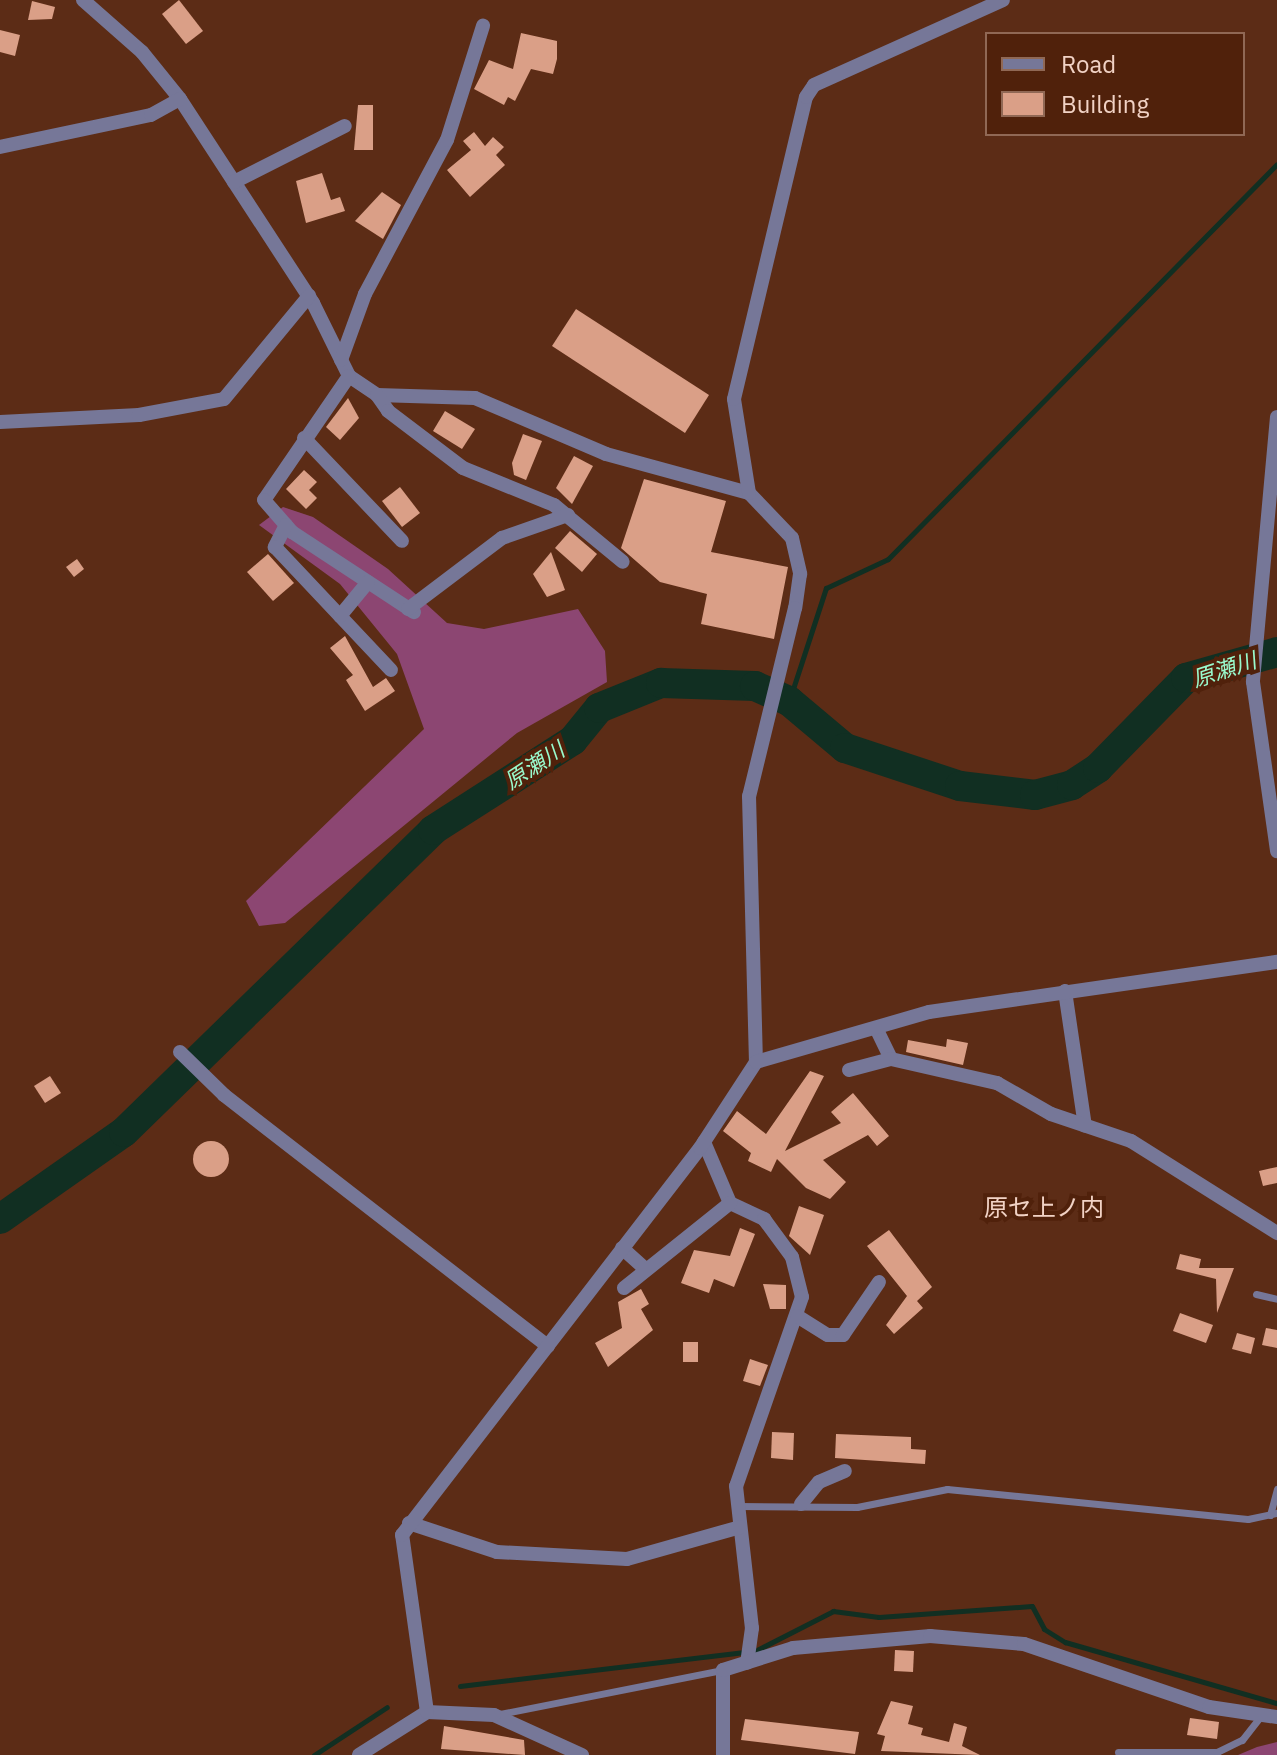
<!DOCTYPE html>
<meta charset="utf-8">
<style>
body{margin:0}
#map{position:relative;width:1277px;height:1755px;overflow:hidden;background:#5c2c16;font-family:"IBM Plex Sans","Noto Sans JP",sans-serif}
div>[style]{position:absolute}
[style*='--x']{left:calc(var(--x)*1px);top:calc(var(--y)*1px);width:calc(var(--w)*1px);rotate:calc(var(--a)*1deg)}
.forest>*{inset:0;background:#8c4672}
.stream>*{height:5px;margin:-2.5px;padding:0 2.5px;transform-origin:2.5px;border-radius:2.5px;background:#112f22}
.river>*{height:30px;margin:-15px;padding:0 15px;transform-origin:15px;border-radius:15px;background:#112f22}
.building>*{inset:0;background:#da9f87}
.round{border-radius:50%}
.service>*{height:7px;margin:-3.5px;padding:0 3.5px;transform-origin:3.5px;border-radius:3.5px;background:#767798}
.minor>*{height:14px;margin:-7px;padding:0 7px;transform-origin:7px;border-radius:7px;background:#767798}
span{translate:-50% -50%;white-space:nowrap;text-align:center;line-height:1.15;-webkit-text-stroke:8px #50210b;paint-order:stroke}
.water-label{font-size:22px;color:#99facd;font-style:italic}
.quarter-label{font-size:24px;color:#f1d2c5}
.legend{position:absolute;left:985px;top:32px;width:260px;height:104px;box-sizing:border-box;background:#50210b;border:2px solid #906855;margin:0;padding:10px 14px;list-style:none;font-size:24px;color:#f1d2c5}
.legend li{display:flex;align-items:center;gap:16px;height:40px}
.legend b{width:40px;border:2px solid #906855}
</style>
<div id="map">
<div class="forest">
<i style="clip-path:polygon(283px 507px,313px 517px,388px 569px,447px 623px,484px 629px,578px 609px,605px 651px,607px 682px,517px 733px,285px 923px,259px 926px,246px 901px,424px 729px,397px 654px,340px 584px,259px 525px)"></i>
<i style="clip-path:polygon(1277px 1742px,1277px 1755px,1238px 1755px,1257px 1747px)"></i>
</div>
<div class="stream">
<i style="--x:789;--y:701;--w:119;--a:-71.9"></i>
<i style="--x:826;--y:588;--w:68;--a:-25.1"></i>
<i style="--x:888;--y:559;--w:554;--a:-45.44"></i>
<i style="--x:460;--y:1686;--w:297;--a:-6.8"></i>
<i style="--x:755;--y:1651;--w:88;--a:-27.1"></i>
<i style="--x:833;--y:1611;--w:46;--a:7.4"></i>
<i style="--x:879;--y:1617;--w:153;--a:-4.1"></i>
<i style="--x:1032;--y:1606;--w:26;--a:62"></i>
<i style="--x:1044;--y:1629;--w:25;--a:32"></i>
<i style="--x:1065;--y:1642;--w:221;--a:16.1"></i>
<i style="--x:314;--y:1755;--w:87;--a:-33.3"></i>
</div>
<div class="river">
<i style="--x:0;--y:1219;--w:151;--a:-35.1"></i>
<i style="--x:124;--y:1132;--w:432;--a:-44.3"></i>
<i style="--x:433;--y:830;--w:166;--a:-32.7"></i>
<i style="--x:573;--y:740;--w:41;--a:-50.9"></i>
<i style="--x:599;--y:708;--w:67;--a:-22"></i>
<i style="--x:661;--y:683;--w:94;--a:1.8"></i>
<i style="--x:755;--y:686;--w:37;--a:24"></i>
<i style="--x:789;--y:701;--w:73;--a:40"></i>
<i style="--x:845;--y:748;--w:121;--a:18.3"></i>
<i style="--x:960;--y:786;--w:76;--a:6.8"></i>
<i style="--x:1035;--y:795;--w:38;--a:-15"></i>
<i style="--x:1072;--y:785;--w:31;--a:-33"></i>
<i style="--x:1098;--y:768;--w:126;--a:-45.6"></i>
<i style="--x:1186;--y:678;--w:95;--a:-15.9"></i>
</div>
<div class="building">
<i style="clip-path:polygon(179px 0,203px 31px,186px 44px,162px 14px)"></i>
<i style="clip-path:polygon(32px 1px,55px 7px,52px 19px,28px 20px)"></i>
<i style="clip-path:polygon(0 30px,20px 35px,15px 56px,0 52px)"></i>
<i style="clip-path:polygon(521px 33px,557px 41px,557px 59px,553px 74px,531px 69px,515px 101px,508px 97px,504px 105px,474px 89px,489px 60px,513px 69px)"></i>
<i style="clip-path:polygon(358px 105px,373px 105px,373px 150px,354px 150px)"></i>
<i style="clip-path:polygon(474px 132px,485px 146px,493px 137px,504px 147px,496px 155px,505px 165px,470px 197px,447px 170px,471px 150px,463px 141px)"></i>
<i style="clip-path:polygon(322px 173px,331px 200px,340px 197px,345px 211px,306px 223px,296px 181px)"></i>
<i style="clip-path:polygon(382px 192px,401px 205px,383px 239px,355px 221px)"></i>
<i style="clip-path:polygon(576px 309px,709px 395px,685px 433px,552px 346px)"></i>
<i style="clip-path:polygon(348px 398px,359px 418px,340px 440px,326px 427px)"></i>
<i style="clip-path:polygon(445px 411px,475px 429px,462px 449px,433px 431px)"></i>
<i style="clip-path:polygon(523px 434px,542px 441px,526px 480px,514px 475px,512px 463px)"></i>
<i style="clip-path:polygon(574px 456px,593px 466px,572px 504px,556px 488px)"></i>
<i style="clip-path:polygon(304px 470px,317px 482px,309px 490px,317px 498px,306px 509px,286px 489px)"></i>
<i style="clip-path:polygon(644px 479px,726px 501px,711px 552px,788px 567px,774px 639px,701px 624px,707px 594px,660px 582px,621px 548px)"></i>
<i style="clip-path:polygon(400px 487px,420px 513px,402px 527px,382px 501px)"></i>
<i style="clip-path:polygon(570px 531px,597px 554px,582px 572px,555px 548px)"></i>
<i style="clip-path:polygon(551px 552px,565px 590px,547px 597px,533px 574px)"></i>
<i style="clip-path:polygon(268px 554px,294px 583px,273px 601px,247px 572px)"></i>
<i style="clip-path:polygon(77px 559px,84px 569px,74px 577px,66px 567px)"></i>
<i style="clip-path:polygon(345px 636px,373px 687px,386px 678px,395px 691px,365px 711px,346px 680px,353px 675px,330px 648px)"></i>
<i style="clip-path:polygon(947px 1039px,968px 1043px,963px 1065px,906px 1052px,908px 1040px,946px 1047px)"></i>
<i style="clip-path:polygon(810px 1071px,824px 1076px,785px 1151px,841px 1123px,831px 1112px,853px 1093px,889px 1136px,877px 1146px,868px 1135px,823px 1160px,846px 1182px,830px 1199px,806px 1188px,777px 1159px,771px 1172px,748px 1161px,751px 1153px,723px 1131px,737px 1111px,766px 1134px)"></i>
<i style="clip-path:polygon(50px 1076px,61px 1093px,45px 1103px,34px 1086px)"></i>
<i class="round" style="left:193px;top:1141px;width:36px;height:36px"></i>
<i style="clip-path:polygon(1277px 1167px,1277px 1183px,1263px 1186px,1259px 1171px)"></i>
<i style="clip-path:polygon(799px 1206px,824px 1215px,810px 1255px,789px 1236px)"></i>
<i style="clip-path:polygon(740px 1228px,755px 1234px,734px 1287px,714px 1279px,709px 1293px,681px 1283px,694px 1250px,730px 1256px)"></i>
<i style="clip-path:polygon(889px 1230px,932px 1287px,917px 1301px,923px 1308px,894px 1334px,886px 1325px,907px 1296px,867px 1246px)"></i>
<i style="clip-path:polygon(1180px 1254px,1201px 1259px,1199px 1268px,1234px 1268px,1217px 1313px,1216px 1279px,1176px 1269px)"></i>
<i style="clip-path:polygon(763px 1284px,786px 1285px,786px 1309px,770px 1309px)"></i>
<i style="clip-path:polygon(641px 1289px,649px 1304px,641px 1309px,653px 1330px,608px 1367px,595px 1343px,622px 1328px,618px 1302px)"></i>
<i style="clip-path:polygon(1180px 1313px,1213px 1325px,1206px 1343px,1173px 1331px)"></i>
<i style="clip-path:polygon(1266px 1328px,1277px 1330px,1277px 1348px,1262px 1345px)"></i>
<i style="clip-path:polygon(1237px 1333px,1255px 1338px,1251px 1354px,1232px 1349px)"></i>
<i style="clip-path:polygon(683px 1342px,698px 1342px,698px 1362px,683px 1362px)"></i>
<i style="clip-path:polygon(750px 1359px,768px 1365px,760px 1386px,743px 1381px)"></i>
<i style="clip-path:polygon(772px 1432px,794px 1433px,793px 1460px,771px 1458px)"></i>
<i style="clip-path:polygon(836px 1434px,911px 1437px,911px 1449px,926px 1450px,925px 1464px,835px 1458px)"></i>
<i style="clip-path:polygon(895px 1650px,914px 1651px,913px 1672px,894px 1671px)"></i>
<i style="clip-path:polygon(891px 1701px,913px 1706px,908px 1724px,923px 1728px,921px 1735px,949px 1742px,954px 1723px,967px 1727px,962px 1746px,980px 1755px,881px 1751px,885px 1736px,877px 1734px)"></i>
<i style="clip-path:polygon(1190px 1718px,1219px 1722px,1217px 1739px,1187px 1735px)"></i>
<i style="clip-path:polygon(745px 1719px,859px 1732px,855px 1754px,741px 1740px)"></i>
<i style="clip-path:polygon(444px 1726px,524px 1740px,525px 1755px,441px 1749px)"></i>
</div>
<div class="service">
<i style="--x:1256;--y:1294;--w:22;--a:13"></i>
<i style="--x:738;--y:1506;--w:119;--a:0.5"></i>
<i style="--x:857;--y:1507;--w:92;--a:-11.3"></i>
<i style="--x:947;--y:1489;--w:302;--a:5.7"></i>
<i style="--x:1248;--y:1519;--w:30;--a:-12"></i>
<i style="--x:1270;--y:1515;--w:27;--a:-75"></i>
<i style="--x:500;--y:1714;--w:227;--a:-11.2"></i>
<i style="--x:1118;--y:1752;--w:99;--a:0"></i>
<i style="--x:1217;--y:1752;--w:28;--a:-26"></i>
<i style="--x:1242;--y:1740;--w:31;--a:-52"></i>
</div>
<div class="minor">
<i style="--x:83;--y:0;--w:79;--a:41.4"></i>
<i style="--x:142;--y:52;--w:60;--a:51"></i>
<i style="--x:180;--y:99;--w:244;--a:56.9"></i>
<i style="--x:313;--y:303;--w:81;--a:63.7"></i>
<i style="--x:349;--y:376;--w:34;--a:34"></i>
<i style="--x:377;--y:395;--w:98;--a:1.8"></i>
<i style="--x:475;--y:398;--w:142;--a:23.1"></i>
<i style="--x:606;--y:454;--w:148;--a:15.3"></i>
<i style="--x:749;--y:493;--w:62;--a:46.3"></i>
<i style="--x:792;--y:538;--w:37;--a:77"></i>
<i style="--x:800;--y:574;--w:34;--a:98"></i>
<i style="--x:795;--y:608;--w:194;--a:103.7"></i>
<i style="--x:749;--y:796;--w:266;--a:88.5"></i>
<i style="--x:0;--y:147;--w:154;--a:-12"></i>
<i style="--x:151;--y:115;--w:33;--a:-29"></i>
<i style="--x:234;--y:182;--w:124;--a:-26.8"></i>
<i style="--x:341;--y:360;--w:70;--a:-70"></i>
<i style="--x:365;--y:294;--w:174;--a:-62"></i>
<i style="--x:447;--y:140;--w:120;--a:-72.5"></i>
<i style="--x:349;--y:376;--w:150;--a:124.4"></i>
<i style="--x:264;--y:500;--w:43;--a:48.8"></i>
<i style="--x:292;--y:532;--w:146;--a:33.3"></i>
<i style="--x:377;--y:395;--w:19;--a:55"></i>
<i style="--x:388;--y:411;--w:94;--a:37.2"></i>
<i style="--x:463;--y:468;--w:98;--a:22.1"></i>
<i style="--x:554;--y:505;--w:89;--a:39.6"></i>
<i style="--x:1277;--y:417;--w:266;--a:95.2"></i>
<i style="--x:1253;--y:682;--w:171;--a:81.9"></i>
<i style="--x:0;--y:422;--w:139;--a:-2.9"></i>
<i style="--x:139;--y:415;--w:86;--a:-10.7"></i>
<i style="--x:224;--y:399;--w:134;--a:-50.5"></i>
<i style="--x:304;--y:438;--w:142;--a:46.4"></i>
<i style="--x:749;--y:493;--w:95;--a:-99.1"></i>
<i style="--x:734;--y:399;--w:310;--a:-76.6"></i>
<i style="--x:806;--y:97;--w:14;--a:-56"></i>
<i style="--x:814;--y:85;--w:207;--a:-24.2"></i>
<i style="--x:286;--y:525;--w:25;--a:117"></i>
<i style="--x:275;--y:547;--w:169;--a:46.7"></i>
<i style="--x:408;--y:609;--w:118;--a:-37.1"></i>
<i style="--x:502;--y:538;--w:70;--a:-19.2"></i>
<i style="--x:340;--y:616;--w:44;--a:-50.5"></i>
<i style="--x:1065;--y:991;--w:136;--a:81.6"></i>
<i style="--x:876;--y:1028;--w:34;--a:64"></i>
<i style="--x:891;--y:1059;--w:109;--a:12.8"></i>
<i style="--x:997;--y:1083;--w:62;--a:29.9"></i>
<i style="--x:1051;--y:1114;--w:84;--a:18.6"></i>
<i style="--x:1131;--y:1141;--w:173;--a:32.2"></i>
<i style="--x:180;--y:1052;--w:62;--a:44.3"></i>
<i style="--x:224;--y:1095;--w:410;--a:37.8"></i>
<i style="--x:849;--y:1070;--w:43;--a:-14.7"></i>
<i style="--x:704;--y:1142;--w:66;--a:66.9"></i>
<i style="--x:730;--y:1203;--w:38;--a:25"></i>
<i style="--x:764;--y:1219;--w:47;--a:53.6"></i>
<i style="--x:792;--y:1257;--w:41;--a:76"></i>
<i style="--x:802;--y:1297;--w:200;--a:109.2"></i>
<i style="--x:736;--y:1486;--w:143;--a:83.6"></i>
<i style="--x:752;--y:1628;--w:35;--a:98"></i>
<i style="--x:622;--y:1248;--w:31;--a:42"></i>
<i style="--x:624;--y:1288;--w:136;--a:-38.7"></i>
<i style="--x:797;--y:1316;--w:36;--a:32"></i>
<i style="--x:828;--y:1335;--w:15;--a:0"></i>
<i style="--x:843;--y:1335;--w:64;--a:-55.8"></i>
<i style="--x:801;--y:1504;--w:28;--a:-51"></i>
<i style="--x:819;--y:1482;--w:28;--a:-23"></i>
<i style="--x:409;--y:1523;--w:93;--a:18.2"></i>
<i style="--x:497;--y:1552;--w:130;--a:3.1"></i>
<i style="--x:627;--y:1559;--w:117;--a:-15.8"></i>
<i style="--x:359;--y:1755;--w:80;--a:-32.3"></i>
<i style="--x:582;--y:1755;--w:97;--a:-155.6"></i>
<i style="--x:494;--y:1715;--w:67;--a:-177.4"></i>
<i style="--x:427;--y:1712;--w:179;--a:-98"></i>
<i style="--x:402;--y:1535;--w:488;--a:-52.4"></i>
<i style="--x:700;--y:1148;--w:103;--a:-56.9"></i>
<i style="--x:756;--y:1062;--w:180;--a:-16.1"></i>
<i style="--x:929;--y:1012;--w:352;--a:-8.2"></i>
<i style="--x:723;--y:1755;--w:85;--a:-90"></i>
<i style="--x:723;--y:1670;--w:73;--a:-17.4"></i>
<i style="--x:793;--y:1648;--w:138;--a:-5"></i>
<i style="--x:930;--y:1636;--w:94;--a:4.9"></i>
<i style="--x:1024;--y:1644;--w:195;--a:18.8"></i>
<i style="--x:1209;--y:1707;--w:69;--a:8.4"></i>
</div>
<div class="water-label">
<span style="left:1224px;top:669px;rotate:-18deg">原瀬川</span>
<span style="left:534px;top:765px;rotate:-33deg">原瀬川</span>
</div>
<div class="quarter-label">
<span style="left:1044px;top:1208px">原セ上ノ内</span>
</div>
<ul class="legend">
<li><b style="height:10px;background:#767798"></b>Road</li>
<li><b style="height:22px;background:#da9f87"></b>Building</li>
</ul>
</div>
